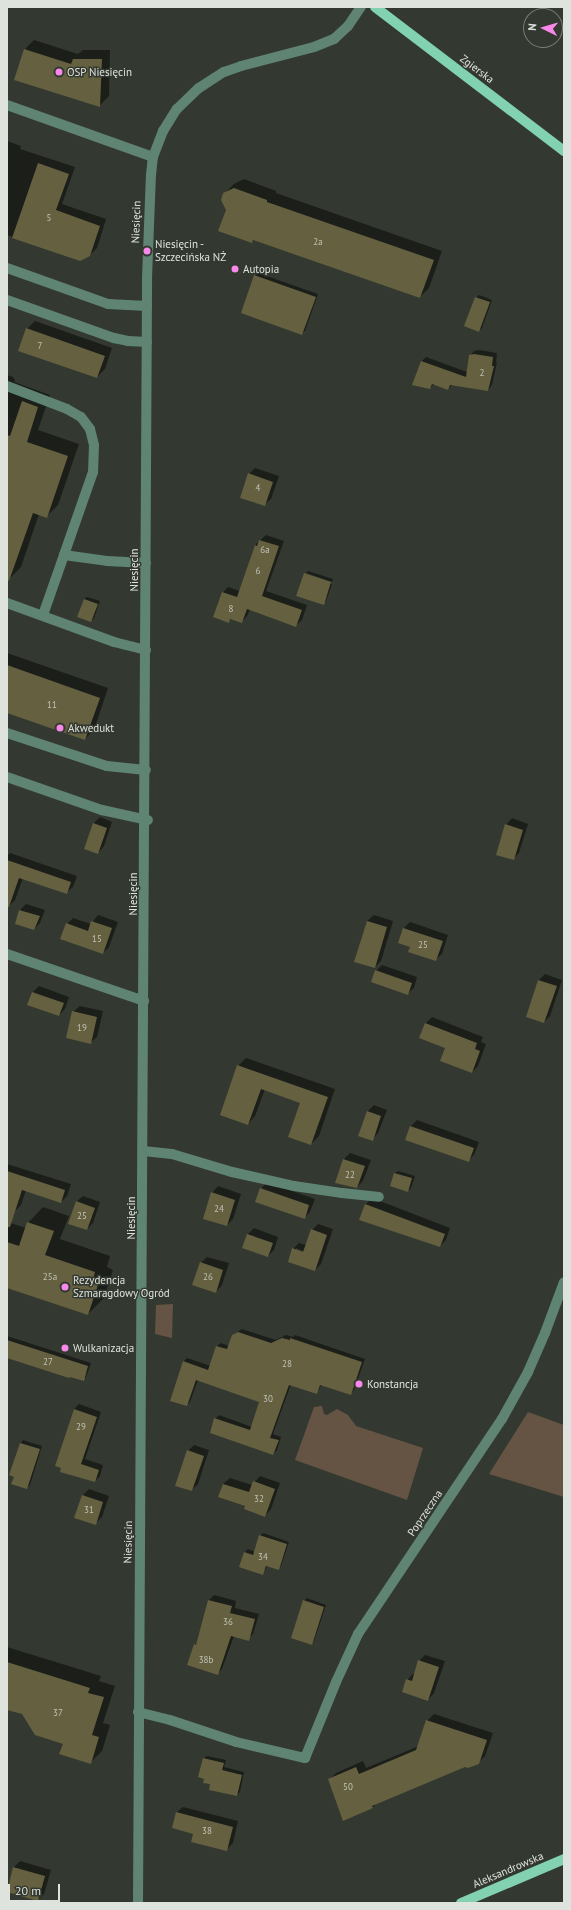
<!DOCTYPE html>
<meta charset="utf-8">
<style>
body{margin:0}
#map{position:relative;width:571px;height:1910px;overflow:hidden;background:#333930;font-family:"PT Sans",sans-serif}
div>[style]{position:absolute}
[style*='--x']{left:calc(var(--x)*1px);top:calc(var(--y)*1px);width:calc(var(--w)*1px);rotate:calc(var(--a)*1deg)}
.green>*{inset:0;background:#655443}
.shadow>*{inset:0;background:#0007}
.building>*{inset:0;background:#656140}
.minor>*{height:10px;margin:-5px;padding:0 5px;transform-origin:5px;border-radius:5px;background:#5f8474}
.major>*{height:10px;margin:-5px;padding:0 5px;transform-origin:5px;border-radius:5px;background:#82d1b0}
.dots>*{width:11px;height:11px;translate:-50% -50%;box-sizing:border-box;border:2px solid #333930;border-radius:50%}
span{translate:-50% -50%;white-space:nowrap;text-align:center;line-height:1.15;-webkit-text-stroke:3px #333930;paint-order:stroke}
.number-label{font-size:9px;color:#c0c2b6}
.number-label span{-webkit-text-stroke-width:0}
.street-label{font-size:11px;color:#dfe3dd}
.poi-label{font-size:11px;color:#dfe3dd}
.left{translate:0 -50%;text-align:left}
.frame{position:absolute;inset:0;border:8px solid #dfe3dd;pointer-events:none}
.north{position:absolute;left:523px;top:8px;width:40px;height:40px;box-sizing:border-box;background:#333930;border:1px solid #787d75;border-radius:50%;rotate:275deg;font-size:11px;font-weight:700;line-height:16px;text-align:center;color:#dfe3dd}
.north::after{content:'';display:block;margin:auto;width:14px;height:18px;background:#f888ea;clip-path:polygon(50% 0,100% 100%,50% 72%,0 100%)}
.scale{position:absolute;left:8px;top:1884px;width:52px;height:18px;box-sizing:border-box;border:2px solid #dfe3dd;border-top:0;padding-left:5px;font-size:12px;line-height:14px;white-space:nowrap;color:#dfe3dd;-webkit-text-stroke:3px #333930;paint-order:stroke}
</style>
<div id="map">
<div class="green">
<i style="clip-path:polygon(173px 1304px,172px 1338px,155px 1334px,156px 1305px)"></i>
<i style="clip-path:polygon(322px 1406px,324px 1414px,327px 1415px,337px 1409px,348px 1415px,356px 1426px,423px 1448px,407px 1500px,295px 1460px,314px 1407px)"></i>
<i style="clip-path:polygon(528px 1412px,564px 1425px,564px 1497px,489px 1474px)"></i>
</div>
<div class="shadow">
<i style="clip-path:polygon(34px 40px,78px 54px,83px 50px,110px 50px,109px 96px,100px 105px,25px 49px)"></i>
<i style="clip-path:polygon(7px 141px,21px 146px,20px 149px,75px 167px,62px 204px,106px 219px,97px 248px,90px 255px,80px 260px,7px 235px)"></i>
<i style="clip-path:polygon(244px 179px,276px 191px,276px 193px,442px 251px,429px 288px,420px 297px,254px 240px,252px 242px,227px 210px,224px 194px,234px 184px)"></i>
<i style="clip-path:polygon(258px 273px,318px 294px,305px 331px,302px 333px,255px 276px)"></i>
<i style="clip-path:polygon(479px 295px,492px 300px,482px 328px,479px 331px,476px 298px)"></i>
<i style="clip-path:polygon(35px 321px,112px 348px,105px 369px,97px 377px,27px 329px)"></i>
<i style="clip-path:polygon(479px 350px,497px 353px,496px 362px,497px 362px,492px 385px,488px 390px,453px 384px,448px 389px,434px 384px,430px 388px,413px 384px,422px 361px,426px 357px,467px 372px,470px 356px,474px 351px)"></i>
<i style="clip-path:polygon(7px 375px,13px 377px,15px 380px,14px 382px,50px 395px,38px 430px,79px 444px,58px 505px,46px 517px,39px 514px,21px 567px,9px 579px,7px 578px)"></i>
<i style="clip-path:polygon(255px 468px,279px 476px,271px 499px,264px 505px,249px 474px)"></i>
<i style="clip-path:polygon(266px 535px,284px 541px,266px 591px,307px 605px,302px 620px,296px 625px,250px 609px,247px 616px,242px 622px,232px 618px,228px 622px,223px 592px,228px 587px,240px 591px,255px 545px)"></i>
<i style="clip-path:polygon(308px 571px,333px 579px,332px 582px,306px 573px)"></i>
<i style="clip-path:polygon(305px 575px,332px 584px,326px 601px,323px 604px)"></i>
<i style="clip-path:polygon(87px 597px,100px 601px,94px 618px,91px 621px,84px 599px)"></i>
<i style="clip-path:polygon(7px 653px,108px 688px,94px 730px,85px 739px,7px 712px)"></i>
<i style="clip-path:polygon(100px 817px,112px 822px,104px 846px,98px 853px,94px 823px)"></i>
<i style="clip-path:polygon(512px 818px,528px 824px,519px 853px,513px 859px,506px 825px)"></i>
<i style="clip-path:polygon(10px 853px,77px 876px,73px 887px,66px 893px,23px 878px,15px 900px,9px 906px,7px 905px,7px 856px)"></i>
<i style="clip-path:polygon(26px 904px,45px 910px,40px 923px,34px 929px,16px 923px,20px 910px)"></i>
<i style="clip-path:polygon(98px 915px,118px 922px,109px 947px,103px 953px,67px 924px,73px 918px,91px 924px)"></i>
<i style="clip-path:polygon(374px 915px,393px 921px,381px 961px,375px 967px,367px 921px)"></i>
<i style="clip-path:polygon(410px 922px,448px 935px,442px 954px,435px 960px,411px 946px,404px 928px)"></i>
<i style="clip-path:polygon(382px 965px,417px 977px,414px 988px,407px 994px,376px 971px)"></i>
<i style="clip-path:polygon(545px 974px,562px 980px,550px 1016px,544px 1022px,527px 1016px,539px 980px)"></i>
<i style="clip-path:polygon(39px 986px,69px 997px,65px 1009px,59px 1015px,33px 992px)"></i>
<i style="clip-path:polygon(80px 1006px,103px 1011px,97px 1037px,90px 1043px,73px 1012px)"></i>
<i style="clip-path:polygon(432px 1017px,483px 1037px,481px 1042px,486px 1044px,478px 1066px,472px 1072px,446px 1047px,426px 1023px)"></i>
<i style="clip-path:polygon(246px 1058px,335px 1089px,319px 1136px,311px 1144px,301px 1102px,265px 1089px,255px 1116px,248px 1124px,238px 1066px)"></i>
<i style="clip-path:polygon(374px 1105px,387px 1110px,378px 1133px,372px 1140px,360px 1135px,368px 1111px)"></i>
<i style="clip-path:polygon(417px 1120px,479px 1142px,474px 1155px,468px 1161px,406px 1139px,411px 1126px)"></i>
<i style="clip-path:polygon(350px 1153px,371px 1160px,363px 1181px,357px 1187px,336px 1183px,344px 1159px)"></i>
<i style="clip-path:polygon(7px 1164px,71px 1184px,67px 1196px,61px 1202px,26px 1190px,21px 1205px,15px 1211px,7px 1209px)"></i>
<i style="clip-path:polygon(398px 1171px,415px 1176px,411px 1188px,408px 1191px,395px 1173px)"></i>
<i style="clip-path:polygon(267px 1182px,315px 1199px,310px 1212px,304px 1218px,261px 1189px)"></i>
<i style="clip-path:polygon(218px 1186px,241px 1194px,233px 1219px,227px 1225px,212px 1193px)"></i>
<i style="clip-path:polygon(83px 1196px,100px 1202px,93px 1223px,87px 1229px,76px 1202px)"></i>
<i style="clip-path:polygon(372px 1198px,450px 1228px,446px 1240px,440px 1246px,360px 1220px,366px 1204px)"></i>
<i style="clip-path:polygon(43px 1207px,69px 1216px,60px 1239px,110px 1256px,107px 1267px,113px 1270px,104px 1298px,88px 1314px,7px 1287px,7px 1222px,26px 1228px,28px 1223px)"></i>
<i style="clip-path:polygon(evenodd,318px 1224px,333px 1229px,321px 1264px,315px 1270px,293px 1249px,299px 1243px,306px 1245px,312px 1230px,318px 1224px,296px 1248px,308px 1253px,307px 1255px,296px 1251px,296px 1248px)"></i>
<i style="clip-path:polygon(254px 1228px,278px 1237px,274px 1250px,268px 1256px,248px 1234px)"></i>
<i style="clip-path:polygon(207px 1257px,229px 1263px,222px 1285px,216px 1292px,201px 1263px)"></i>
<i style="clip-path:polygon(242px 1329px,276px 1340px,286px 1335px,293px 1337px,295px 1335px,365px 1359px,354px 1390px,350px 1394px,322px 1384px,317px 1393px,291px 1384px,273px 1434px,281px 1437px,277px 1450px,273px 1454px,215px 1419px,219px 1415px,252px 1427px,261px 1401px,198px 1380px,190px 1402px,186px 1405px,183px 1362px,187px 1358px,211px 1366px,217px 1346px,221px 1343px,229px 1346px,233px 1335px)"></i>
<i style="clip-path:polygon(7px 1336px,91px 1363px,86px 1377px,83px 1380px,7px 1357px)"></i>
<i style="clip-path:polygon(79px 1404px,101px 1412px,85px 1459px,103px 1465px,100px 1476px,95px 1481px,61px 1471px,74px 1409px)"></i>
<i style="clip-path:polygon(23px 1440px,42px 1446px,30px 1485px,27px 1487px,15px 1476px,10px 1475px,21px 1443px)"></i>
<i style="clip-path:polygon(194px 1445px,209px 1450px,198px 1484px,192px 1490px,188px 1451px)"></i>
<i style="clip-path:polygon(260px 1476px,280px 1483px,271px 1509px,265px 1516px,246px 1506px,219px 1497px,223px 1484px,230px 1478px,252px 1485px)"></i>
<i style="clip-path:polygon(89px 1489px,109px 1496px,102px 1517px,96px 1523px,83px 1495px)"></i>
<i style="clip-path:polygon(263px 1533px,289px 1542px,281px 1566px,279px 1569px,268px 1565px,263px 1574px,240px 1566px,245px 1552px,248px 1549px,255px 1552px,260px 1536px)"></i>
<i style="clip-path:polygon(214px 1595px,236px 1601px,235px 1608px,259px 1614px,253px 1634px,248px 1639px,234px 1636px,222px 1669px,217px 1674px,195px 1645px,197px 1643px,209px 1600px)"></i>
<i style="clip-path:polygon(307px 1598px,326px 1605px,314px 1641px,311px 1643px,304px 1601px)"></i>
<i style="clip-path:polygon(7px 1647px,101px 1676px,99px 1681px,115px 1686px,103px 1723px,110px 1725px,102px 1751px,90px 1763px,22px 1713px,7px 1709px)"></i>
<i style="clip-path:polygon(425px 1655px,445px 1661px,434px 1693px,428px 1700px,407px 1680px,413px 1674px,415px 1674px,419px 1661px)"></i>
<i style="clip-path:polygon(434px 1714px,493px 1733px,485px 1756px,478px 1763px,465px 1766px,377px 1803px,373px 1807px,344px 1819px,329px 1780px,336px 1773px,363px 1761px,366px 1768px,419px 1746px,427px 1721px)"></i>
<i style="clip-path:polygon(207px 1756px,226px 1760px,224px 1767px,244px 1772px,240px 1792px,237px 1795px,211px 1783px,204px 1758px)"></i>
<i style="clip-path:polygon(183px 1807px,238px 1821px,233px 1843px,226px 1850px,194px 1833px,176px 1813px)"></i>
<i style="clip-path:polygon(20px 1861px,51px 1870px,44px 1894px,37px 1900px,7px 1891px,14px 1867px)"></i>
</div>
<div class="building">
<i style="clip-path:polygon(24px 49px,71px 64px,73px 59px,102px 59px,100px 107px,14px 80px)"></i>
<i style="clip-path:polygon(38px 163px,69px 174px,56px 210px,100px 226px,90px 256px,80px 261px,12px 238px)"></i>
<i style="clip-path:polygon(234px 188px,267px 200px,267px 202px,434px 260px,420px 298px,253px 240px,252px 243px,218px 231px,226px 210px,221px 200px,223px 193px)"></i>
<i style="clip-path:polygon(254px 275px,316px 297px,302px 335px,241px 313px)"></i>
<i style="clip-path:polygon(475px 297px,490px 302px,479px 332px,464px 326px)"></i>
<i style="clip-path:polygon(26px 328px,105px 356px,97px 378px,18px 351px)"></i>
<i style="clip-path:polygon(474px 354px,493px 357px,492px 366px,494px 366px,488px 391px,450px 385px,448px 390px,432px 384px,430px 389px,412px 385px,421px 361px,466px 377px,469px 355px)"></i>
<i style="clip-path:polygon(22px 401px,38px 407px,27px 442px,68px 456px,47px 518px,33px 513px,9px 581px,7px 580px,7px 435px,10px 436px)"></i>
<i style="clip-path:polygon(248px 473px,273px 482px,265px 506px,240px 498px)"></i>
<i style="clip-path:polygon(259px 540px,279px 546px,262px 596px,302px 610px,296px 627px,247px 609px,242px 623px,230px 619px,229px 623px,213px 617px,222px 592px,237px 597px,255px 545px,257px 546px)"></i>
<i style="clip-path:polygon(304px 573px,331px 582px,324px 605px,296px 596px)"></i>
<i style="clip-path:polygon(84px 599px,98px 604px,91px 622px,77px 617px)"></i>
<i style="clip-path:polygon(7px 665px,100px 698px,85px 740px,7px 713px)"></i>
<i style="clip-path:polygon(93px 823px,107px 828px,98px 854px,84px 849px)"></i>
<i style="clip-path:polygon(505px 824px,523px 830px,514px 860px,496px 855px)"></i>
<i style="clip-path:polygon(7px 860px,71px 882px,67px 894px,19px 878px,9px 907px,7px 907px)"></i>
<i style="clip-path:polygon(19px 910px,40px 916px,34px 930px,15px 924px)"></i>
<i style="clip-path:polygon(91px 921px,112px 928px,103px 954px,60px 939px,66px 923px,88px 931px)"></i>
<i style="clip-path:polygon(367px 921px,387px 927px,375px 968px,354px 962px)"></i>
<i style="clip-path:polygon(403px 928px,443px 941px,436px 961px,408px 952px,410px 947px,398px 943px)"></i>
<i style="clip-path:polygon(375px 970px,412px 983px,408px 995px,371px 982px)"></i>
<i style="clip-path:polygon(538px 980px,557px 986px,544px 1023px,526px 1017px)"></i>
<i style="clip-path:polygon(32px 992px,64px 1003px,59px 1016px,27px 1005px)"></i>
<i style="clip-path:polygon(72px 1011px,97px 1017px,91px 1044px,66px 1038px)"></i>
<i style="clip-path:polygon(425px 1023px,477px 1043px,475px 1049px,480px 1051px,472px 1073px,440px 1061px,445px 1048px,419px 1038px)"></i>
<i style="clip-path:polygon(237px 1065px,328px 1097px,311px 1145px,288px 1137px,300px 1103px,261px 1089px,248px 1125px,220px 1115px)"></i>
<i style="clip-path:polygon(367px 1111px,381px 1116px,373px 1141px,358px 1136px)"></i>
<i style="clip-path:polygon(410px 1126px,474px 1148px,469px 1162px,405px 1140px)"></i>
<i style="clip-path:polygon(343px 1159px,365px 1166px,357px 1188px,335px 1183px)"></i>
<i style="clip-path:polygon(7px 1171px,65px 1190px,61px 1203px,22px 1190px,10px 1227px,7px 1227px)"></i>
<i style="clip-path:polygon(394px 1173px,412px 1178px,408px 1192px,390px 1186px)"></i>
<i style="clip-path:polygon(260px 1188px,309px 1205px,305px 1219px,255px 1202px)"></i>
<i style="clip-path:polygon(211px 1192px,235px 1200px,227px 1226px,203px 1219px)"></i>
<i style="clip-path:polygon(76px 1201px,95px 1208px,87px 1230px,68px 1224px)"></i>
<i style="clip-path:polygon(365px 1204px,445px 1234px,440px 1247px,359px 1220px)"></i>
<i style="clip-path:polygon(27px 1222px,54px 1231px,45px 1255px,95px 1272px,92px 1283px,98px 1285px,88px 1315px,7px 1288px,7px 1242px,19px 1246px)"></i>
<i style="clip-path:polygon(311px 1229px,327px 1235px,315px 1271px,288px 1262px,292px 1248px,303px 1252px)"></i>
<i style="clip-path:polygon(247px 1234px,273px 1243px,268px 1257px,242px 1248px)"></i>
<i style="clip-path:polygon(200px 1262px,223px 1270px,216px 1293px,192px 1285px)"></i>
<i style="clip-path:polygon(238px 1332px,271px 1343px,282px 1338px,290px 1340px,290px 1338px,362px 1362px,351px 1395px,320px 1385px,317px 1394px,289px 1385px,270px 1438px,279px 1440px,273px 1455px,210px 1433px,214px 1418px,250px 1430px,259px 1402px,196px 1380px,187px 1406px,170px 1401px,183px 1361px,208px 1370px,216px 1346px,227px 1349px,232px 1335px)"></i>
<i style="clip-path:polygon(7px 1340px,88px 1366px,84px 1381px,70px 1377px,69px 1378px,7px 1358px)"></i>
<i style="clip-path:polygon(74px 1409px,97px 1417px,81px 1464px,99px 1470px,95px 1482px,60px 1472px,61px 1468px,55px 1466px)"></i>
<i style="clip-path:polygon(20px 1443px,40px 1449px,27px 1489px,11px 1484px,14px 1477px,9px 1475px)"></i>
<i style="clip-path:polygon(187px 1450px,204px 1456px,192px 1491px,175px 1486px)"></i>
<i style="clip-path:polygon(253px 1481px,275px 1489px,265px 1517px,244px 1509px,245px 1506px,218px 1497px,223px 1484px,249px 1492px)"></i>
<i style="clip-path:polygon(82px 1495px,103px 1502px,96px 1525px,74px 1518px)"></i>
<i style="clip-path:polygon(259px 1535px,287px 1544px,279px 1570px,266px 1566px,263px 1575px,239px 1567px,244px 1552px,253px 1555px)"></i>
<i style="clip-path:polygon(208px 1600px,232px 1606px,230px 1613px,255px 1619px,249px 1641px,231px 1636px,218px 1675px,187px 1665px,194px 1644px,196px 1645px)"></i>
<i style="clip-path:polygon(303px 1600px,324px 1607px,312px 1645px,291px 1638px)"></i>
<i style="clip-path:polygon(418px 1660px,439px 1667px,428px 1701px,402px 1692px,406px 1679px,412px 1681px)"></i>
<i style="clip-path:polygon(7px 1662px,90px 1688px,88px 1693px,104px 1697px,92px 1735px,99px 1737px,91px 1764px,59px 1754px,63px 1744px,35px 1735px,22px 1714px,7px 1710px)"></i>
<i style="clip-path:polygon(426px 1720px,487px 1740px,479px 1764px,468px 1768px,465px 1767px,372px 1806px,373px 1808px,343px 1821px,328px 1779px,356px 1767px,359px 1774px,416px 1750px)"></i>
<i style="clip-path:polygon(203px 1758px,224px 1763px,222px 1770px,242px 1775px,237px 1796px,209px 1790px,210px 1784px,203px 1783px,204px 1779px,198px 1777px)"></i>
<i style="clip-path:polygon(176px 1812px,233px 1827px,227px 1851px,191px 1842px,193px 1834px,172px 1828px)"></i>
<i style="clip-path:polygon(13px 1867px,45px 1876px,38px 1901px,7px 1892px)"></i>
</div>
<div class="minor">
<i style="--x:7;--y:105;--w:155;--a:19.6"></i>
<i style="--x:7;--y:268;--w:107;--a:19.6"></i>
<i style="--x:108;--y:304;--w:39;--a:3"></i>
<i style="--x:7;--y:300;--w:114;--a:19.6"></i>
<i style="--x:114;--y:338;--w:14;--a:12"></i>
<i style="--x:128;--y:341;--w:19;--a:3"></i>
<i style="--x:7;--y:386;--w:64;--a:21"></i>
<i style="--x:67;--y:409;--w:16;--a:30"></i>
<i style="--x:81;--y:417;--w:15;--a:53"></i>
<i style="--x:90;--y:429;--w:16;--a:76"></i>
<i style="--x:94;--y:445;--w:27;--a:92"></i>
<i style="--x:93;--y:472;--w:88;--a:109.3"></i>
<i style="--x:64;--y:555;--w:43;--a:7.9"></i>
<i style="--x:107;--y:561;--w:39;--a:3"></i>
<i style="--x:7;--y:603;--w:114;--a:20"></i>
<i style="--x:114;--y:642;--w:33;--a:14"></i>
<i style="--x:43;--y:615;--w:64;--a:-70.7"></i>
<i style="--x:7;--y:733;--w:105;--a:18.3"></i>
<i style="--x:107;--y:766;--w:39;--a:6"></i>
<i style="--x:7;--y:777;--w:101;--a:19.2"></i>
<i style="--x:102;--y:810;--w:47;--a:12.3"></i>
<i style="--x:7;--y:954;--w:145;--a:18.9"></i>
<i style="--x:143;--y:1151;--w:29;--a:6"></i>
<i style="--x:172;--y:1154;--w:63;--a:16.7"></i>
<i style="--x:232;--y:1172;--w:64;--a:12.7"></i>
<i style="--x:294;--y:1186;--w:49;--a:8.3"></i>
<i style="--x:342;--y:1193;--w:37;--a:6"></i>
<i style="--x:138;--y:1712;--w:33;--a:14"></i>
<i style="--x:170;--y:1720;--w:70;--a:18.4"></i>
<i style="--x:236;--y:1742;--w:71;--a:13.1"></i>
<i style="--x:305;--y:1758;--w:82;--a:-67.8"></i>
<i style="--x:336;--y:1682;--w:53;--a:-65.4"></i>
<i style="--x:358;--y:1634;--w:259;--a:-56.2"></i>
<i style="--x:502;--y:1419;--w:54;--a:-61"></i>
<i style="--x:528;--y:1372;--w:43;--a:-66.4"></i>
<i style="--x:545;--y:1333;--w:54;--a:-69.6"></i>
<i style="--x:138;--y:1903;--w:1625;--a:-89.68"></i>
<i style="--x:147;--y:278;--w:103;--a:-87.8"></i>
<i style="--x:151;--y:175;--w:18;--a:-84"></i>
<i style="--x:153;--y:157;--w:28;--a:-69"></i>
<i style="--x:163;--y:131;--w:26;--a:-58"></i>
<i style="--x:177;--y:109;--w:30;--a:-44"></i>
<i style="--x:199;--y:88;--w:30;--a:-33"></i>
<i style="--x:224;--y:72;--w:18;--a:-19"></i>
<i style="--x:241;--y:66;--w:75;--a:-14.6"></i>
<i style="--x:314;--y:47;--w:22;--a:-22"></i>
<i style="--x:334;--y:39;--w:19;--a:-43"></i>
<i style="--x:348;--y:26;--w:23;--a:-56"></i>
</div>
<div class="major">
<i style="--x:375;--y:7;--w:238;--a:37.3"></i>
<i style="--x:461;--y:1903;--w:112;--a:-23.1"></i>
</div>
<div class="dots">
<i style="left:59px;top:72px;background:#f888ea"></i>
<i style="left:147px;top:251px;background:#f888ea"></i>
<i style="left:235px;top:269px;background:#f888ea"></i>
<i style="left:60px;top:728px;background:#f888ea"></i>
<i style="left:65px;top:1287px;background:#f888ea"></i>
<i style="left:65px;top:1348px;background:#f888ea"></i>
<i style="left:359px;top:1384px;background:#f888ea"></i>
</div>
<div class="number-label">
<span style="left:49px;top:218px">5</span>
<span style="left:318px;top:242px">2a</span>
<span style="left:40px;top:346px">7</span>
<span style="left:482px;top:373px">2</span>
<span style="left:258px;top:488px">4</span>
<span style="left:265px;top:550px">6a</span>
<span style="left:258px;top:571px">6</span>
<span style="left:231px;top:609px">8</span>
<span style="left:52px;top:705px">11</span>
<span style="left:97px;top:939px">15</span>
<span style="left:423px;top:945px">25</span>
<span style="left:82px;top:1028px">19</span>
<span style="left:350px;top:1175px">22</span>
<span style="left:219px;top:1209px">24</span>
<span style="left:82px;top:1216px">25</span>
<span style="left:50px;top:1277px">25a</span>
<span style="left:208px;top:1277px">26</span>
<span style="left:48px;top:1362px">27</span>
<span style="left:287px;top:1364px">28</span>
<span style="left:268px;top:1399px">30</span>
<span style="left:81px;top:1427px">29</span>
<span style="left:259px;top:1499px">32</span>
<span style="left:89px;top:1510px">31</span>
<span style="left:263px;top:1557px">34</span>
<span style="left:228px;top:1622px">36</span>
<span style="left:206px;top:1660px">38b</span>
<span style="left:58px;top:1713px">37</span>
<span style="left:348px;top:1787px">50</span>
<span style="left:207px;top:1831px">38</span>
</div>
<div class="street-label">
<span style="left:477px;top:69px;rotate:37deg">Zgierska</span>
<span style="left:136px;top:222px;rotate:-88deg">Niesięcin</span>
<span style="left:134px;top:570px;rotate:-90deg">Niesięcin</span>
<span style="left:133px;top:894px;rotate:-90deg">Niesięcin</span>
<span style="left:131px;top:1218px;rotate:-90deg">Niesięcin</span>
<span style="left:425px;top:1513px;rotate:-56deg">Poprzeczna</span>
<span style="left:128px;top:1542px;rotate:-89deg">Niesięcin</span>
<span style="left:508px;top:1870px;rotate:-23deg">Aleksandrowska</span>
</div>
<div class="poi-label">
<span class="left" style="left:67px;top:72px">OSP Niesięcin</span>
<span class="left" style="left:155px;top:251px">Niesięcin -<br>Szczecińska NŻ</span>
<span class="left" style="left:243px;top:269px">Autopia</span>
<span class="left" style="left:68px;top:728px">Akwedukt</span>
<span class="left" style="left:73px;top:1287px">Rezydencja<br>Szmaragdowy Ogród</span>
<span class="left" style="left:73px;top:1348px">Wulkanizacja</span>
<span class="left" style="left:367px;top:1384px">Konstancja</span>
</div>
<div class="frame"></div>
<div class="north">N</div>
<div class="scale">20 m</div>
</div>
